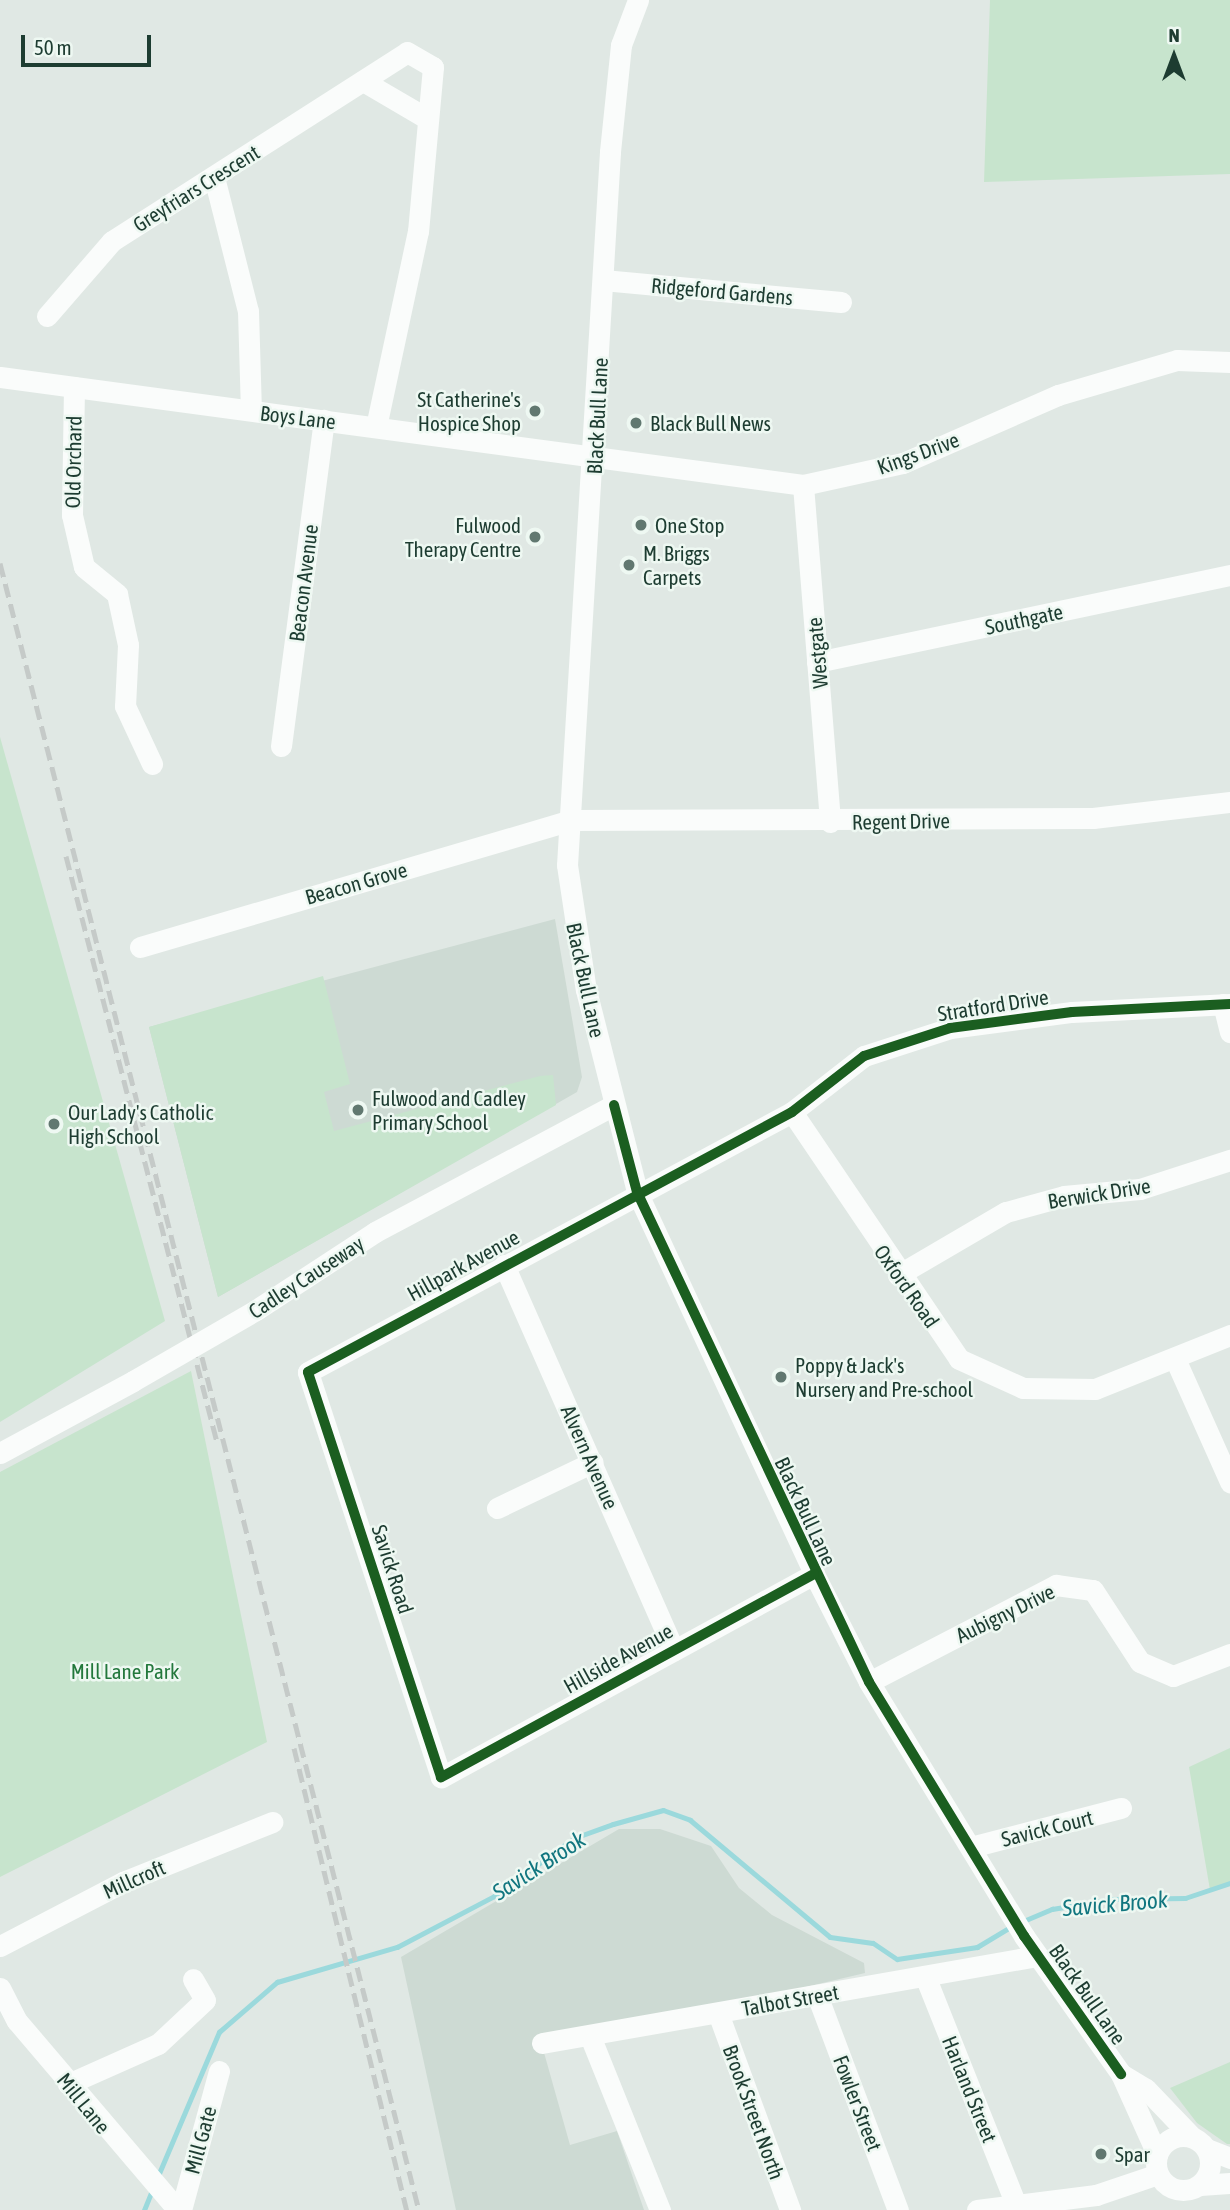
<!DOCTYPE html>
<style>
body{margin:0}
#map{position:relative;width:1230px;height:2210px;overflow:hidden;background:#e0e8e4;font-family:"Asap Condensed",sans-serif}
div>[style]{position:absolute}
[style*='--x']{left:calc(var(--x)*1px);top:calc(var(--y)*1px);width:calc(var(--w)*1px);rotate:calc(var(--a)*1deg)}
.built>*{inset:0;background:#cddad3}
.green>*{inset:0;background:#c7e4cd}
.stream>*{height:5px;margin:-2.5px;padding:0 2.5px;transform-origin:2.5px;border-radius:2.5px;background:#9bd9dc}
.minor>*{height:21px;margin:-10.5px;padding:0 10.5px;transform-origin:10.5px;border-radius:10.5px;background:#fafcfb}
.minor>.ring{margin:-10.5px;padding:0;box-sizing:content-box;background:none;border:21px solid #fafcfb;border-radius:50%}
.rail>*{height:5px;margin-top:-2.5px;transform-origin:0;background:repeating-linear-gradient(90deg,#c5cac8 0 14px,transparent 0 21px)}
.minor-bridge>*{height:21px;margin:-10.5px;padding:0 10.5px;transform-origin:10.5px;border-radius:10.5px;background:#fafcfb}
.cycleway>*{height:10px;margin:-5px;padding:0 5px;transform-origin:5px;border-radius:5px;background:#1b5e20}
.dots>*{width:19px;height:19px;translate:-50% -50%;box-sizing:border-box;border:4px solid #eef8f2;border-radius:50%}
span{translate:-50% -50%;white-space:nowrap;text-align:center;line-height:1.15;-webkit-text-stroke:5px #eef8f2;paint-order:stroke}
.street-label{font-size:21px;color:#1d3c31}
.poi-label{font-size:21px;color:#1d3c31}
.right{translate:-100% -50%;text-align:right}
.left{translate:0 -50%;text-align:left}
.park-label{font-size:21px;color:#23783c}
.water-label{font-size:23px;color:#11767f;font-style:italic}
.north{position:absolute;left:1139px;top:21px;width:70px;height:70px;-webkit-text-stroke:5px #eef8f2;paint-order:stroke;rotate:0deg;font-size:19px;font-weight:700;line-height:28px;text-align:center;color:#1d3c31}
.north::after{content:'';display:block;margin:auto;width:24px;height:32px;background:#1d3c31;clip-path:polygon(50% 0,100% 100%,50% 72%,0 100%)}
.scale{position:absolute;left:21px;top:35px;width:130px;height:32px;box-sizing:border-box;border:4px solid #1d3c31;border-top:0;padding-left:9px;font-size:21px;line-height:24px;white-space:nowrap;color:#1d3c31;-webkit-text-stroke:5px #eef8f2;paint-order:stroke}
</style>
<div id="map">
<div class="built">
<i style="clip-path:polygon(555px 919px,582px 1077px,577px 1092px,218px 1297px,149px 1027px)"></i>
<i style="clip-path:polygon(619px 1829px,660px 1829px,711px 1846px,739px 1888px,772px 1915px,864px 1963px,865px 1973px,543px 2049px,570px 2145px,617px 2131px,644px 2210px,456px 2210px,401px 1957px)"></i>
</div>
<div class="green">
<i style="clip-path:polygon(990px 0,1230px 0,1230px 174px,984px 182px)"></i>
<i style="clip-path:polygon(0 737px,165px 1321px,0 1422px)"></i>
<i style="clip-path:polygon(323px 976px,350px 1084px,324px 1092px,334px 1131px,540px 1076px,553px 1075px,556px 1105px,218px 1297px,149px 1027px)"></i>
<i style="clip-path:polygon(191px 1371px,267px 1742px,0 1877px,0 1472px)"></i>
<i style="clip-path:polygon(1230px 1748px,1230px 1885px,1210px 1890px,1189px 1767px)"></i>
<i style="clip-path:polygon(1230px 2062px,1230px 2144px,1227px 2144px,1197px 2123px,1170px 2088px)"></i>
</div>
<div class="stream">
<i style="--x:1021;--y:1922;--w:34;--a:-23"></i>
<i style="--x:1052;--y:1909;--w:61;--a:-9.5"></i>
<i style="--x:1112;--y:1899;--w:73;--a:-0.8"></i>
<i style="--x:1185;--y:1898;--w:47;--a:-18.4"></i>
<i style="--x:157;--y:2178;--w:159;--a:-67"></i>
<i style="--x:219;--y:2032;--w:77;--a:-40.8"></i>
<i style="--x:277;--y:1982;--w:125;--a:-16.3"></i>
<i style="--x:397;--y:1947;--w:110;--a:-27.7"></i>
<i style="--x:494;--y:1896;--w:99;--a:-35.9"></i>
<i style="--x:574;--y:1838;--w:41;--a:-19.7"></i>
<i style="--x:613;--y:1824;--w:52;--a:-15.6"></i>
<i style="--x:663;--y:1810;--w:29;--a:20"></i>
<i style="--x:690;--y:1820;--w:182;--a:39.9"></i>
<i style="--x:830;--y:1937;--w:43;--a:7.9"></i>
<i style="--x:873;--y:1943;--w:29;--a:34"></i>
<i style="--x:897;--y:1959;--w:81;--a:-8.5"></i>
<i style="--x:977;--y:1947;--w:41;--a:-31"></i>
<i style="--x:144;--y:2210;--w:22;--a:-68"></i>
</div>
<div class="minor">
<i style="--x:638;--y:0;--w:48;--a:110.7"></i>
<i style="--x:621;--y:45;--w:108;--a:95.9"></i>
<i style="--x:610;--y:152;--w:714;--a:93.45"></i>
<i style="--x:567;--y:865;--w:126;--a:81.4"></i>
<i style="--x:586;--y:990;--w:208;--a:75.8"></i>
<i style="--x:637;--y:1192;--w:421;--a:65.1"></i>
<i style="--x:814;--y:1574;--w:121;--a:63"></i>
<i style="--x:869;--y:1682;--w:298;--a:58.6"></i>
<i style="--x:1024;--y:1936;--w:169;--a:54.9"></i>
<i style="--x:1121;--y:2074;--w:88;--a:65.8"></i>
<i style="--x:363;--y:81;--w:75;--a:30.3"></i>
<i style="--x:214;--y:177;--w:138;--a:75.8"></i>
<i style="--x:248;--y:311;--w:99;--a:88.3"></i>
<i style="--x:603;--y:280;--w:239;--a:5.3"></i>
<i style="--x:47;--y:316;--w:99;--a:-49.1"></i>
<i style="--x:112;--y:241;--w:350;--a:-32.6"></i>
<i style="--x:407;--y:52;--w:30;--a:30"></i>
<i style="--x:433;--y:67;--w:165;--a:95.2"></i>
<i style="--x:418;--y:231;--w:200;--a:102.1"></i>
<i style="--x:0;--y:377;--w:810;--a:7.66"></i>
<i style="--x:803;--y:485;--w:102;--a:-12.4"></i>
<i style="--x:903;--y:463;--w:169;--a:-23.7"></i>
<i style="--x:1058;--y:395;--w:124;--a:-16.4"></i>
<i style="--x:1177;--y:360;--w:53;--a:2.2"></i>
<i style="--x:74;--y:387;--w:128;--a:90.9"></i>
<i style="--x:72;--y:515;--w:53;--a:77"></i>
<i style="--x:84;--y:567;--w:43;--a:39.3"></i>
<i style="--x:117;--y:594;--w:52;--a:77.8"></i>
<i style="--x:128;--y:645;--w:61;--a:92.8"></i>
<i style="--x:125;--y:706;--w:64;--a:65"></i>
<i style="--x:803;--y:485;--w:338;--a:85.4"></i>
<i style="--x:817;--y:662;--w:422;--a:-11.9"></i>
<i style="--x:281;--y:746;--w:329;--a:-82.5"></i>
<i style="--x:140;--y:947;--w:450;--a:-16.4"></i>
<i style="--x:572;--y:820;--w:521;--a:-0.22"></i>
<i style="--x:1093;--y:818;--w:138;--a:-6.7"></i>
<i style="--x:1223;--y:1004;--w:29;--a:76"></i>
<i style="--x:792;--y:1112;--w:298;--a:55.9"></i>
<i style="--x:959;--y:1359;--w:70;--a:24.4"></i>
<i style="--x:1023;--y:1388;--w:72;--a:0.8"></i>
<i style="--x:1095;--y:1389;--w:145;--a:-21.8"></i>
<i style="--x:504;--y:1265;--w:421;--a:66.2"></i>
<i style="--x:898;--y:1275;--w:125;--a:-30.3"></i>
<i style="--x:1006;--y:1212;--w:60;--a:-15.4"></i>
<i style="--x:1064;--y:1196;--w:76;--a:-5.3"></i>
<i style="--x:1140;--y:1189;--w:95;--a:-17.9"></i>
<i style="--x:256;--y:1310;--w:142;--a:-33.2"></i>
<i style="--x:375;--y:1232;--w:271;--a:-28"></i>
<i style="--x:1176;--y:1361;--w:133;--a:65.9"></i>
<i style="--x:0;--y:1453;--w:151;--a:-28.4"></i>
<i style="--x:497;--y:1508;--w:106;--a:-25.6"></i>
<i style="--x:814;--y:1574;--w:425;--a:151.4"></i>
<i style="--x:441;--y:1777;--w:426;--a:-108.2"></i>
<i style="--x:308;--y:1372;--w:549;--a:-28.24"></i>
<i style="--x:792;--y:1112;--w:91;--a:-37.9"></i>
<i style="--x:864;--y:1056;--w:90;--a:-18"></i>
<i style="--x:950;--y:1028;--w:123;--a:-7.5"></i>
<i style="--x:1072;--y:1012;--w:158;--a:-2.9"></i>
<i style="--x:869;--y:1682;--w:211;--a:-27.4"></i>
<i style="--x:1056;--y:1585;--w:37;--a:8"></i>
<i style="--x:1093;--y:1590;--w:86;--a:56.9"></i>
<i style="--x:1140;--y:1662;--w:36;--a:23"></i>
<i style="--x:1173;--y:1676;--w:61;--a:-21.1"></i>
<i style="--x:971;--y:1847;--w:155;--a:-14.6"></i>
<i style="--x:0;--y:1946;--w:139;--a:-27.5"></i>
<i style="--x:123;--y:1882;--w:161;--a:-21.9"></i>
<i style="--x:925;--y:1976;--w:243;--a:68.3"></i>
<i style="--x:0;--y:1988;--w:37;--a:63"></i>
<i style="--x:17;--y:2021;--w:248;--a:49.6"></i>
<i style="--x:817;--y:1995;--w:230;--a:69.4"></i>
<i style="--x:718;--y:2013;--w:210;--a:69.9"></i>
<i style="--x:590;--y:2036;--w:188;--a:68.1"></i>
<i style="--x:542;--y:2043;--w:503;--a:-9.97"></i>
<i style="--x:1121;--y:2074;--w:29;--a:31"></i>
<i style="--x:1146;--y:2089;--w:65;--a:46.2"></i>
<i style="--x:68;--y:2084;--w:98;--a:-24"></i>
<i style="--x:158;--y:2044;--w:64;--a:-43.1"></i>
<i style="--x:205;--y:2000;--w:24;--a:-120"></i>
<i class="ring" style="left:1156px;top:2136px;width:33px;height:33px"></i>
<i style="--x:1207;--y:2149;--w:25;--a:21"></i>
<i style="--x:1200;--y:2185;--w:30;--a:-4"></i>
<i style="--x:181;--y:2210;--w:144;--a:-74.7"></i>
<i style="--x:977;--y:2210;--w:120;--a:-7.2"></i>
<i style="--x:1096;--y:2195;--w:65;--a:-18.7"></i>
</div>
<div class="rail">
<i style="--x:0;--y:563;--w:1699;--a:75.73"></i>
<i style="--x:66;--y:856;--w:605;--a:75.55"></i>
<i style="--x:294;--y:1748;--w:476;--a:76.3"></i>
</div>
<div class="minor-bridge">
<i style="--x:133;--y:1381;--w:142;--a:-30"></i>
</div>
<div class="cycleway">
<i style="--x:614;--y:1105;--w:90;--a:75.2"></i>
<i style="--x:637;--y:1192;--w:542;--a:64.66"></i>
<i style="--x:869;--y:1682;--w:298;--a:58.6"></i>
<i style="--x:1024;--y:1936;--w:169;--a:54.9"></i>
<i style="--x:814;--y:1574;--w:425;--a:151.4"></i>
<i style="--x:441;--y:1777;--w:426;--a:-108.2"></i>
<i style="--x:308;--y:1372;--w:549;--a:-28.24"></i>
<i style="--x:792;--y:1112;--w:91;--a:-37.9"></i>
<i style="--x:864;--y:1056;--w:90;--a:-18"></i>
<i style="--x:950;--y:1028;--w:123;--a:-7.5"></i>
<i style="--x:1072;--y:1012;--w:158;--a:-2.9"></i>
</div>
<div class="dots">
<i style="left:535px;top:411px;background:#617870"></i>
<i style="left:636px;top:423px;background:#617870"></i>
<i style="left:641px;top:525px;background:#617870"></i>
<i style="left:535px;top:537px;background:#617870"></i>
<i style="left:629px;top:565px;background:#617870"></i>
<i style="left:358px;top:1110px;background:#617870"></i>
<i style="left:54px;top:1124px;background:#617870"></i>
<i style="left:781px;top:1377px;background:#617870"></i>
<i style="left:1101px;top:2154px;background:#617870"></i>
</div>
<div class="street-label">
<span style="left:196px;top:188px;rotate:-32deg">Greyfriars Crescent</span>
<span style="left:722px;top:291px;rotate:5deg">Ridgeford Gardens</span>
<span style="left:597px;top:416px;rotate:-87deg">Black Bull Lane</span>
<span style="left:298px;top:417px;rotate:7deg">Boys Lane</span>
<span style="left:918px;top:453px;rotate:-20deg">Kings Drive</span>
<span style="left:73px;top:462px;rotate:-89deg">Old Orchard</span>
<span style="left:303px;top:583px;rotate:-83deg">Beacon Avenue</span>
<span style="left:1024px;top:619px;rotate:-12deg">Southgate</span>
<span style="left:817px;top:653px;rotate:-95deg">Westgate</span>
<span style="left:901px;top:821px;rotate:-1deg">Regent Drive</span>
<span style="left:356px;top:883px;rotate:-16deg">Beacon Grove</span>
<span style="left:586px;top:980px;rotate:78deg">Black Bull Lane</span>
<span style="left:993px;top:1005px;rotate:-9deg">Stratford Drive</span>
<span style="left:1099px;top:1193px;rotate:-9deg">Berwick Drive</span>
<span style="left:463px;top:1265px;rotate:-29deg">Hillpark Avenue</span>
<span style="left:306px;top:1277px;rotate:-33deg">Cadley Causeway</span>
<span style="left:907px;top:1286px;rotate:55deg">Oxford Road</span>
<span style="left:590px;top:1457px;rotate:66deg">Alvern Avenue</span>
<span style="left:806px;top:1511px;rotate:65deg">Black Bull Lane</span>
<span style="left:393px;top:1569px;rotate:72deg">Savick Road</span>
<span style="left:1005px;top:1613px;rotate:-26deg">Aubigny Drive</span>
<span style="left:618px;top:1658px;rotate:-29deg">Hillside Avenue</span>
<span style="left:1047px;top:1828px;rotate:-14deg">Savick Court</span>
<span style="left:134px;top:1879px;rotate:-24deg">Millcroft</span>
<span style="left:1088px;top:1994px;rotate:55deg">Black Bull Lane</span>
<span style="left:790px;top:2000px;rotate:-10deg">Talbot Street</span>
<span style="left:970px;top:2089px;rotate:68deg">Harland Street</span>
<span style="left:84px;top:2103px;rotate:51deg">Mill Lane</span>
<span style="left:858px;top:2103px;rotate:69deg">Fowler Street</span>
<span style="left:754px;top:2112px;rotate:70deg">Brook Street North</span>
<span style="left:200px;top:2140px;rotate:-75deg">Mill Gate</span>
</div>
<div class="poi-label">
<span class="right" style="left:521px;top:411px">St Catherine's<br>Hospice Shop</span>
<span class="left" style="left:650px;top:423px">Black Bull News</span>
<span class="right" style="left:521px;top:537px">Fulwood<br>Therapy Centre</span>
<span class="left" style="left:655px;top:525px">One Stop</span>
<span class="left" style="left:643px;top:565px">M. Briggs<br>Carpets</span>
<span class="left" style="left:372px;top:1110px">Fulwood and Cadley<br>Primary School</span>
<span class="left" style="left:68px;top:1124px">Our Lady's Catholic<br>High School</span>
<span class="left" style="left:795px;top:1377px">Poppy &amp; Jack's<br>Nursery and Pre-school</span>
<span class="left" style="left:1115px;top:2154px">Spar</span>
</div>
<div class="park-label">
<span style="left:125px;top:1671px">Mill Lane Park</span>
</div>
<div class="water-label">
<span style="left:539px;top:1866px;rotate:-33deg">Savick Brook</span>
<span style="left:1115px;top:1904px;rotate:-5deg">Savick Brook</span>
</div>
<div class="north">N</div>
<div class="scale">50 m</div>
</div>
